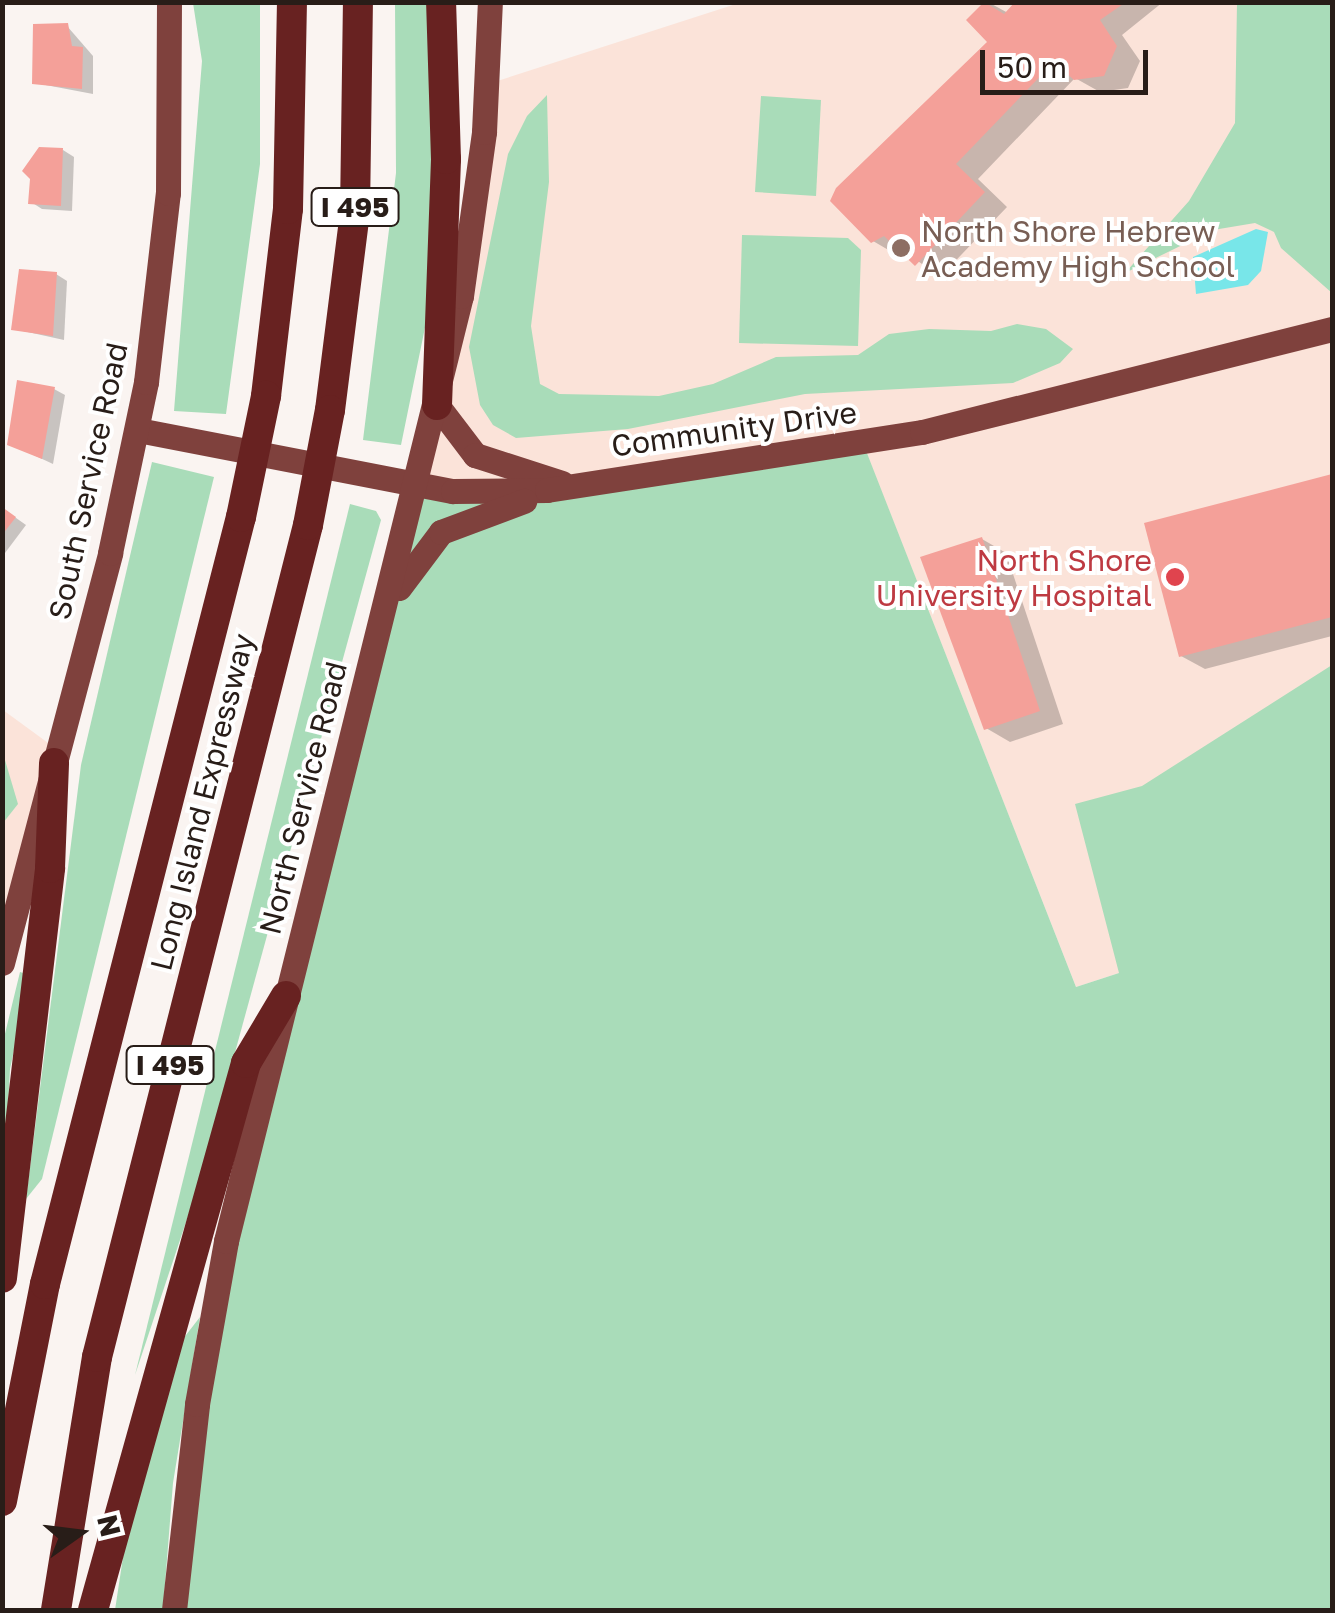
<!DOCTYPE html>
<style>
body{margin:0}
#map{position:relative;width:1335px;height:1613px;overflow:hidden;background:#faf4f1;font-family:"Golos Text",sans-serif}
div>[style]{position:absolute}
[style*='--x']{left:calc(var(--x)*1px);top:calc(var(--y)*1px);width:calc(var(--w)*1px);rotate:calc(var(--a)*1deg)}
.built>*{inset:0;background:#fbe3d9}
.green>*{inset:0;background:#a9dcb9}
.water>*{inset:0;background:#78e6e9}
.shadow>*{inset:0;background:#0003}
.building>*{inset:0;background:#f4a099}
.major>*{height:25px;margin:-12.5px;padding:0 12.5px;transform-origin:12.5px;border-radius:12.5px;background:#7f413d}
.highway>*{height:30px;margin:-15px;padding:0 15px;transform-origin:15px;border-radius:15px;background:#682221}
.highway-bridge>*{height:30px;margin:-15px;padding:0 15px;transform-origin:15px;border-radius:15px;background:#682221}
.dots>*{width:28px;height:28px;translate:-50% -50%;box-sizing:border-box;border:5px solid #fff;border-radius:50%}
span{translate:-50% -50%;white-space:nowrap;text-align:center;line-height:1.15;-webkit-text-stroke:8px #fff;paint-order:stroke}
.shield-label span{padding:2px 8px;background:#fff;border:2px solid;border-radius:8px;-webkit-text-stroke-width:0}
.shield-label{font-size:28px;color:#281d18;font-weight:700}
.education-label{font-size:30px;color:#785e54}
.left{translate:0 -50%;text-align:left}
.street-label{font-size:30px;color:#281d18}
.health-label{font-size:30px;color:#be3a42}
.right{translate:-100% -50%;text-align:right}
.frame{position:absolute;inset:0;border:5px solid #281d18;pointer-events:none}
.north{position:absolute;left:30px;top:1483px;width:100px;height:100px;-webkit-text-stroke:8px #fff;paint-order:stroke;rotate:76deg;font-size:28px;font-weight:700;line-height:40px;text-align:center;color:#281d18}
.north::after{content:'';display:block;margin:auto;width:35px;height:45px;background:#281d18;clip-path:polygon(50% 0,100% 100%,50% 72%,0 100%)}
.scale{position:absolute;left:980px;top:50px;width:168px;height:45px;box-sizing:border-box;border:5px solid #281d18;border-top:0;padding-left:12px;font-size:30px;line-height:35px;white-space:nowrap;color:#281d18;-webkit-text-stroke:8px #fff;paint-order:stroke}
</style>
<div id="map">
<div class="built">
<i style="clip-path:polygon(739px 3px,1237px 3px,1332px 239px,1332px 734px,1119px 973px,1076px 987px,863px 444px,547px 490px,416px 486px,488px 84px)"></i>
<i style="clip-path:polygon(3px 710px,55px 748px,3px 952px)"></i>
</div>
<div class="green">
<i style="clip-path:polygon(193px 3px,260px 3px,260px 164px,226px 414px,174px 411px,202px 61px)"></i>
<i style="clip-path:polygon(395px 3px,435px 3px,430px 303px,401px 445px,363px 440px,396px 173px)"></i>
<i style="clip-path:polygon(1237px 3px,1332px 3px,1332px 293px,1281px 248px,1274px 232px,1255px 223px,1213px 230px,1125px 273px,1189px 201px,1235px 123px)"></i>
<i style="clip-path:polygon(547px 95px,549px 182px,531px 326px,540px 384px,559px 394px,659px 396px,713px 384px,776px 357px,858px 355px,889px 334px,929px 329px,991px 331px,1017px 324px,1046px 329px,1073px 349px,1060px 363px,1013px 383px,805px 394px,628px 429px,516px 438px,493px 425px,480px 405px,469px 347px,508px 154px,527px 116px)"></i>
<i style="clip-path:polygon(761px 96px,821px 100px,816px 196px,755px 192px)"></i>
<i style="clip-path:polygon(742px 235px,848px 238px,861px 250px,858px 346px,739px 343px)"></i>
<i style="clip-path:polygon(863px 443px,1076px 987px,1119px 973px,1075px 804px,1142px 786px,1332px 665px,1332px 1610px,174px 1610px,197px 1404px,416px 486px,453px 491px)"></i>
<i style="clip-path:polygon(152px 462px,214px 477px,42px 1179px,26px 1199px,81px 765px)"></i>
<i style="clip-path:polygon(350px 504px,376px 511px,381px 520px,200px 1180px,135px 1375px)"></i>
<i style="clip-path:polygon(2px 750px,18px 804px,3px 823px,2px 823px)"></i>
<i style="clip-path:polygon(20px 972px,30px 975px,10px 1069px,3px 1203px,3px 1042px)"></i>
<i style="clip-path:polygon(200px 1317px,173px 1483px,163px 1610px,115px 1610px,125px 1544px,179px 1344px)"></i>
</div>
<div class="water">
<i style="clip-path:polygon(1256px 229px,1268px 232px,1261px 271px,1248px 285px,1196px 294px,1193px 257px)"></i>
</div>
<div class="shadow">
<i style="clip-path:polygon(988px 2px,1008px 13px,1018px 2px,1163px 2px,1122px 35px,1140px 61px,1128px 88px,1100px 92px,1075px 78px,978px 179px,1007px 207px,940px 277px,904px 251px,897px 255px,873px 241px,990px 42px,970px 20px)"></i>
<i style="clip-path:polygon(67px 26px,93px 56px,93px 94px,35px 83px)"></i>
<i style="clip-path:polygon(63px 150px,74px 157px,72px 211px,42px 209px,31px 202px)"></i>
<i style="clip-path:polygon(56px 274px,67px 281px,64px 340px,14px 329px)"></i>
<i style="clip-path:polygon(54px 389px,65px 395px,53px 464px,10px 444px)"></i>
<i style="clip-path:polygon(1332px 476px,1332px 636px,1205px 669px,1181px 656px,1147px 525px)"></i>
<i style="clip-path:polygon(2px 508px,26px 525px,2px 557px)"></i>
<i style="clip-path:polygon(982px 539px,1006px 553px,1063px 724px,1010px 742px,986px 728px)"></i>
</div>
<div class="building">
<i style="clip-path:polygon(984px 2px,1004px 14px,1015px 2px,1126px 2px,1100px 20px,1117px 46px,1104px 76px,1074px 80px,1054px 62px,956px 164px,985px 192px,915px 266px,884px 236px,871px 243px,830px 201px,836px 188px,987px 42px,966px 20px)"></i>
<i style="clip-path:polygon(68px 23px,72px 46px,83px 47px,82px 89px,32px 84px,33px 24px)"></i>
<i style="clip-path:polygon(39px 147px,63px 148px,61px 206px,28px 204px,30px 179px,22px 171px)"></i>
<i style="clip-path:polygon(19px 269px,57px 272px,53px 336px,11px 330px)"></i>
<i style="clip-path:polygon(17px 380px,55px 387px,42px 459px,7px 445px)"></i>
<i style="clip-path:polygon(1332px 474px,1332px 617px,1179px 657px,1144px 523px)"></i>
<i style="clip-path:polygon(2px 507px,16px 517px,2px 535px)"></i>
<i style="clip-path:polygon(982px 537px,1040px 711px,984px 730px,920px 557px)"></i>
</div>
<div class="major">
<i style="--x:437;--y:405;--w:63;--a:52.8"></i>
<i style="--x:475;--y:455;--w:91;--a:17.8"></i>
<i style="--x:138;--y:430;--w:321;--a:11"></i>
<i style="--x:453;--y:491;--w:94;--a:-0.6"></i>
<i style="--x:547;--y:490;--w:379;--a:-8.8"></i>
<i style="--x:922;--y:432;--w:423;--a:-14.1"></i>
<i style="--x:399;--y:588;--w:70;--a:-53.1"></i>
<i style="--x:441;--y:532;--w:89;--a:-20.5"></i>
<i style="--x:2;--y:963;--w:424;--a:-75.2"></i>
<i style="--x:110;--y:553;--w:175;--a:-78.1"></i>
<i style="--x:146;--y:382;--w:190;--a:-83.4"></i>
<i style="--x:168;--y:193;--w:191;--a:-89.7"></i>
<i style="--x:174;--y:1610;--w:207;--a:-83.6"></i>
<i style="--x:197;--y:1404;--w:166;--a:-79.9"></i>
<i style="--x:226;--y:1241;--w:974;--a:-76.04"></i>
<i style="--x:461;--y:296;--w:166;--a:-82"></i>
<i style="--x:484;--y:132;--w:130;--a:-87.4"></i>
</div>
<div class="highway">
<i style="--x:266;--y:396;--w:188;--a:-83.3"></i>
<i style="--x:288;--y:209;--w:207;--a:-88.9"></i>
<i style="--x:437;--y:405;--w:246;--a:-87.9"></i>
<i style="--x:446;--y:159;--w:157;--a:-91.8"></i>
<i style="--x:330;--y:410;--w:199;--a:-82.8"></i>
<i style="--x:355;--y:213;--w:211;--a:-89.2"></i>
<i style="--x:2;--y:1278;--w:413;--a:-83.3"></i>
<i style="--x:50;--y:868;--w:105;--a:-87.8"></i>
<i style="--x:2;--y:1501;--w:221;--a:-78.8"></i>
<i style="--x:45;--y:1284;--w:792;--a:-75.67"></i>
<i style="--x:56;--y:1610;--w:256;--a:-80.8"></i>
<i style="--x:97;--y:1357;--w:858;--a:-75.77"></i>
<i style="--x:93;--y:1610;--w:568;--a:-74.37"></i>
<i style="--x:246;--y:1063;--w:78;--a:-59.2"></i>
</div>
<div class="highway-bridge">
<i style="--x:241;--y:517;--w:124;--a:-78.3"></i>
<i style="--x:308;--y:525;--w:117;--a:-79.2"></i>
</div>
<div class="dots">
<i style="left:901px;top:248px;background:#8d6e63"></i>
<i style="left:1175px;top:577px;background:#e0444e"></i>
</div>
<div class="shield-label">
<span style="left:355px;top:207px">I 495</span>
<span style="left:170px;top:1065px">I 495</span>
</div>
<div class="education-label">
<span class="left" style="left:921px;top:248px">North Shore Hebrew<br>Academy High School</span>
</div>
<div class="street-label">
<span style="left:734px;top:429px;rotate:-8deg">Community Drive</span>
<span style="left:88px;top:481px;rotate:-78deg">South Service Road</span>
<span style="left:303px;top:798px;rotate:-76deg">North Service Road</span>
<span style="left:202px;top:802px;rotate:-76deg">Long Island Expressway</span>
</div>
<div class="health-label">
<span class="right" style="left:1152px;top:577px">North Shore<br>University Hospital</span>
</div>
<div class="frame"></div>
<div class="north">N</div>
<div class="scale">50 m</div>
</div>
